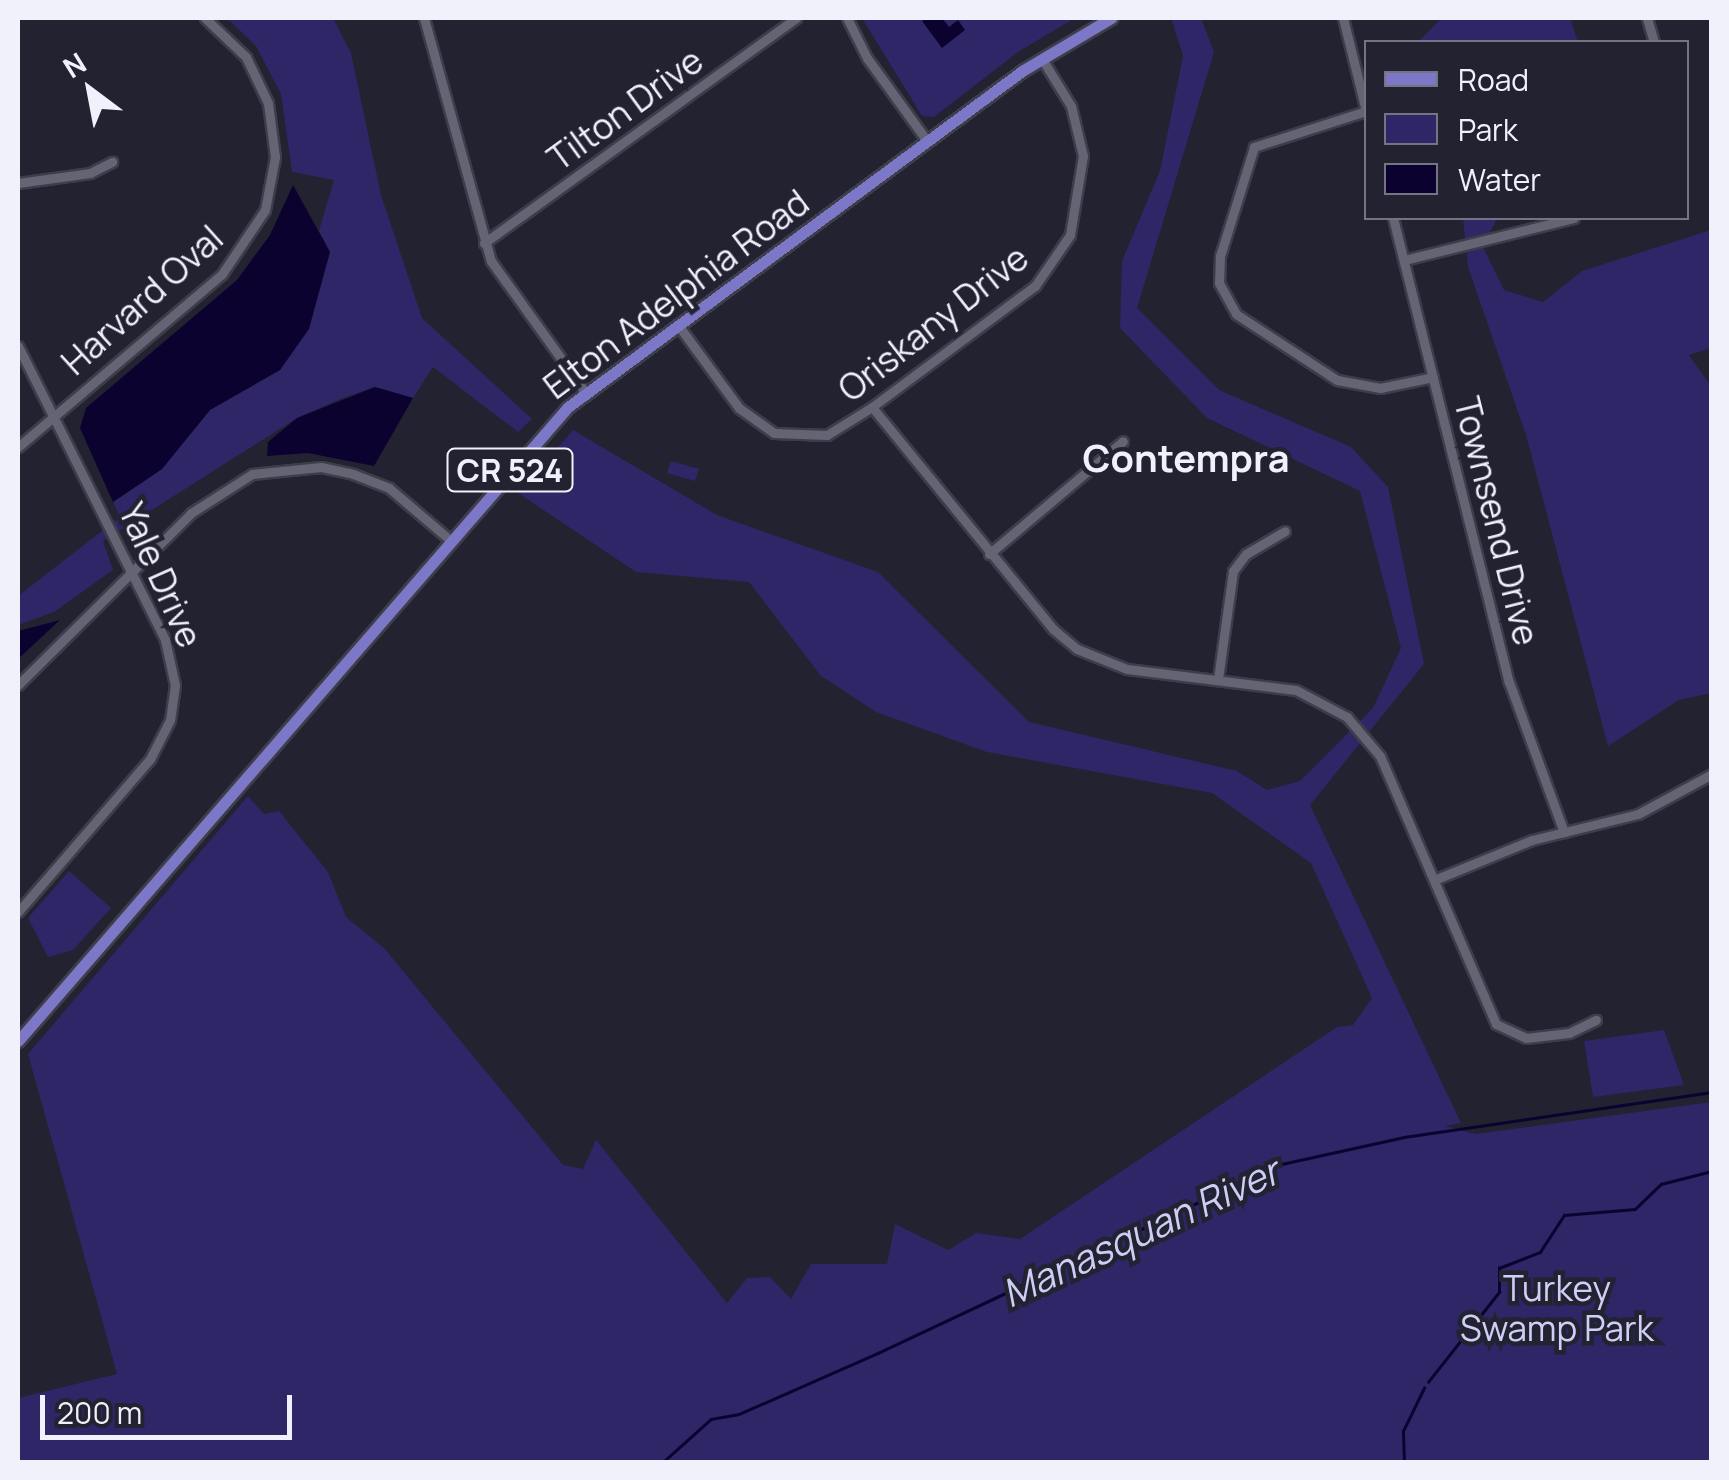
<!DOCTYPE html>
<style>
body{margin:0}
#map{position:relative;width:1729px;height:1480px;overflow:hidden;background:#222231;font-family:Manrope,sans-serif}
div>[style]{position:absolute}
[style*='--x']{left:calc(var(--x)*1px);top:calc(var(--y)*1px);width:calc(var(--w)*1px);rotate:calc(var(--a)*1deg)}
.green>*{inset:0;background:#2e2666}
.water>*{inset:0;background:#0c0230}
.stream>*{height:2.5px;margin:-1.25px;padding:0 1.25px;transform-origin:1.25px;border-radius:1.25px;background:#0c0230}
.roads{filter:drop-shadow(2px 0 #3e3e4a) drop-shadow(-2px 0 #3e3e4a) drop-shadow(0 2px #3e3e4a) drop-shadow(0 -2px #3e3e4a)}
.minor>*{height:9px;margin:-4.5px;padding:0 4.5px;transform-origin:4.5px;border-radius:4.5px;background:#646475}
.major>*{height:11px;margin:-5.5px;padding:0 5.5px;transform-origin:5.5px;border-radius:5.5px;background:#7c77c7}
span{translate:-50% -50%;white-space:nowrap;text-align:center;line-height:1.15;-webkit-text-stroke:9px #222231;paint-order:stroke}
.shield-label span{padding:2px 8px;background:#222231;border:2px solid;border-radius:8px;-webkit-text-stroke-width:0}
.shield-label{font-size:32px;color:#f0f1fb;font-weight:700}
.street-label{font-size:35px;color:#f0f1fb}
.park-label{font-size:35px;color:#cecff7}
.neighbourhood-label{font-size:38px;color:#f0f1fb;font-weight:700}
.water-label{font-size:38px;color:#cdcef6;font-style:italic}
.frame{position:absolute;inset:0;border:20px solid #f0f1fb;pointer-events:none}
.legend{position:absolute;left:1364px;top:40px;width:325px;height:180px;box-sizing:border-box;background:#222231;border:2px solid #747582;margin:0;padding:12px 18px;list-style:none;font-size:30px;color:#f0f1fb}
.legend li{display:flex;align-items:center;gap:20px;height:50px}
.legend b{width:50px;border:2px solid #747582}
.north{position:absolute;left:40px;top:40px;width:100px;height:100px;-webkit-text-stroke:8px #222231;paint-order:stroke;rotate:328deg;font-size:28px;font-weight:700;line-height:40px;text-align:center;color:#f0f1fb}
.north::after{content:'';display:block;margin:auto;width:35px;height:45px;background:#f0f1fb;clip-path:polygon(50% 0,100% 100%,50% 72%,0 100%)}
.scale{position:absolute;left:40px;top:1395px;width:252px;height:45px;box-sizing:border-box;border:5px solid #f0f1fb;border-top:0;padding-left:12px;font-size:30px;line-height:35px;white-space:nowrap;color:#f0f1fb;-webkit-text-stroke:8px #222231;paint-order:stroke}
</style>
<div id="map">
<div class="green">
<i style="clip-path:polygon(227px 18px,333px 18px,351px 53px,381px 195px,422px 318px,532px 419px,518px 432px,433px 367px,413px 398px,375px 387px,340px 399px,297px 418px,103px 541px,113px 570px,54px 612px,18px 625px,18px 596px,120px 517px,113px 502px,162px 469px,210px 410px,280px 370px,330px 252px,319px 231px,334px 180px,292px 172px,281px 94px,256px 46px)"></i>
<i style="clip-path:polygon(862px 18px,1075px 18px,1018px 52px,934px 117px,922px 116px)"></i>
<i style="clip-path:polygon(1171px 18px,1201px 18px,1214px 52px,1137px 308px,1219px 390px,1351px 447px,1388px 487px,1424px 664px,1310px 805px,1461px 1123px,1445px 1126px,1476px 1134px,1711px 1102px,1711px 1462px,18px 1462px,18px 1398px,117px 1374px,28px 1054px,248px 796px,264px 814px,279px 811px,328px 872px,346px 917px,384px 948px,563px 1165px,583px 1169px,596px 1140px,727px 1303px,747px 1278px,770px 1277px,791px 1299px,811px 1264px,887px 1264px,895px 1224px,948px 1250px,976px 1233px,1020px 1239px,1337px 1027px,1353px 1025px,1372px 998px,1311px 863px,1212px 793px,987px 752px,876px 712px,821px 676px,749px 582px,636px 572px,518px 493px,573px 430px,717px 515px,878px 572px,1029px 722px,1237px 771px,1267px 790px,1300px 781px,1373px 708px,1401px 648px,1360px 491px,1207px 418px,1120px 328px,1122px 261px,1160px 171px,1183px 56px)"></i>
<i style="clip-path:polygon(1442px 18px,1570px 18px,1578px 42px,1418px 42px)"></i>
<i style="clip-path:polygon(1463px 218px,1497px 218px,1483px 247px,1504px 290px,1543px 302px,1582px 271px,1711px 230px,1711px 348px,1689px 355px,1711px 386px,1711px 693px,1679px 700px,1608px 746px,1526px 435px,1468px 267px)"></i>
<i style="clip-path:polygon(671px 461px,699px 469px,695px 481px,667px 473px)"></i>
<i style="clip-path:polygon(69px 871px,111px 908px,73px 950px,48px 957px,28px 918px)"></i>
<i style="clip-path:polygon(1664px 1030px,1684px 1085px,1593px 1097px,1584px 1041px)"></i>
</div>
<div class="water">
<i style="clip-path:polygon(927px 18px,942px 18px,949px 27px,958px 20px,965px 30px,942px 48px,922px 21px)"></i>
<i style="clip-path:polygon(293px 185px,330px 252px,309px 329px,280px 370px,210px 410px,162px 469px,113px 502px,80px 428px,86px 408px,237px 280px,270px 235px)"></i>
<i style="clip-path:polygon(375px 387px,413px 398px,374px 466px,308px 453px,267px 456px,268px 442px,297px 418px)"></i>
<i style="clip-path:polygon(60px 620px,18px 659px,18px 631px)"></i>
</div>
<div class="stream">
<i style="--x:1428;--y:1382;--w:115;--a:-51.7"></i>
<i style="--x:1499;--y:1292;--w:24;--a:-90"></i>
<i style="--x:1499;--y:1268;--w:44;--a:-21.3"></i>
<i style="--x:1540;--y:1252;--w:44;--a:-57"></i>
<i style="--x:1564;--y:1215;--w:71;--a:-4.8"></i>
<i style="--x:1635;--y:1209;--w:36;--a:-44"></i>
<i style="--x:1661;--y:1184;--w:53;--a:-14.3"></i>
<i style="--x:663;--y:1462;--w:64;--a:-41.9"></i>
<i style="--x:711;--y:1419;--w:28;--a:-10"></i>
<i style="--x:739;--y:1414;--w:152;--a:-23.7"></i>
<i style="--x:878;--y:1353;--w:441;--a:-25.2"></i>
<i style="--x:1277;--y:1165;--w:130;--a:-12.4"></i>
<i style="--x:1404;--y:1137;--w:311;--a:-8.3"></i>
<i style="--x:1404;--y:1462;--w:31;--a:-92"></i>
<i style="--x:1403;--y:1431;--w:48;--a:-64"></i>
</div>
<div class="roads">
<div class="minor">
<i style="--x:424;--y:18;--w:252;--a:74.6"></i>
<i style="--x:491;--y:261;--w:161;--a:54.3"></i>
<i style="--x:847;--y:18;--w:45;--a:63.4"></i>
<i style="--x:867;--y:58;--w:102;--a:54.1"></i>
<i style="--x:1343;--y:18;--w:96;--a:76.1"></i>
<i style="--x:1647;--y:18;--w:25;--a:74"></i>
<i style="--x:1366;--y:111;--w:118;--a:162.2"></i>
<i style="--x:1254;--y:147;--w:114;--a:107.3"></i>
<i style="--x:1220;--y:256;--w:27;--a:92"></i>
<i style="--x:1219;--y:283;--w:35;--a:61"></i>
<i style="--x:1236;--y:314;--w:121;--a:33.2"></i>
<i style="--x:1337;--y:380;--w:44;--a:10.5"></i>
<i style="--x:1380;--y:388;--w:54;--a:-11.7"></i>
<i style="--x:18;--y:183;--w:73;--a:-7.9"></i>
<i style="--x:90;--y:173;--w:25;--a:-27"></i>
<i style="--x:1393;--y:218;--w:478;--a:76"></i>
<i style="--x:1509;--y:682;--w:160;--a:69.9"></i>
<i style="--x:484;--y:243;--w:385;--a:-35.8"></i>
<i style="--x:1404;--y:260;--w:175;--a:-13.9"></i>
<i style="--x:678;--y:325;--w:103;--a:53.7"></i>
<i style="--x:739;--y:408;--w:43;--a:35.5"></i>
<i style="--x:774;--y:433;--w:53;--a:2.2"></i>
<i style="--x:827;--y:435;--w:53;--a:-31.9"></i>
<i style="--x:872;--y:407;--w:203;--a:-36.6"></i>
<i style="--x:1035;--y:286;--w:62;--a:-55.5"></i>
<i style="--x:1070;--y:235;--w:80;--a:-80.7"></i>
<i style="--x:1083;--y:156;--w:51;--a:-103.5"></i>
<i style="--x:1071;--y:106;--w:55;--a:-121.7"></i>
<i style="--x:18;--y:346;--w:329;--a:63.4"></i>
<i style="--x:165;--y:640;--w:46;--a:77.5"></i>
<i style="--x:175;--y:685;--w:35;--a:98"></i>
<i style="--x:170;--y:720;--w:44;--a:117.1"></i>
<i style="--x:150;--y:759;--w:202;--a:130.8"></i>
<i style="--x:872;--y:407;--w:286;--a:50.8"></i>
<i style="--x:1053;--y:629;--w:31;--a:40"></i>
<i style="--x:1077;--y:649;--w:54;--a:21.8"></i>
<i style="--x:1127;--y:669;--w:170;--a:7.1"></i>
<i style="--x:1296;--y:690;--w:58;--a:27.9"></i>
<i style="--x:1347;--y:717;--w:51;--a:49.8"></i>
<i style="--x:1380;--y:756;--w:292;--a:66.6"></i>
<i style="--x:1496;--y:1024;--w:33;--a:25"></i>
<i style="--x:1526;--y:1038;--w:43;--a:-6.6"></i>
<i style="--x:1569;--y:1033;--w:30;--a:-26"></i>
<i style="--x:18;--y:447;--w:267;--a:-40.3"></i>
<i style="--x:222;--y:274;--w:77;--a:-56.1"></i>
<i style="--x:265;--y:210;--w:54;--a:-79.3"></i>
<i style="--x:275;--y:157;--w:54;--a:-97.4"></i>
<i style="--x:268;--y:103;--w:51;--a:-115.6"></i>
<i style="--x:246;--y:57;--w:57;--a:-136.4"></i>
<i style="--x:989;--y:554;--w:175;--a:-40.1"></i>
<i style="--x:1218;--y:679;--w:109;--a:-82.1"></i>
<i style="--x:1233;--y:571;--w:21;--a:-53"></i>
<i style="--x:1246;--y:554;--w:45;--a:-30.5"></i>
<i style="--x:18;--y:685;--w:244;--a:-44.8"></i>
<i style="--x:191;--y:513;--w:72;--a:-32.6"></i>
<i style="--x:252;--y:474;--w:69;--a:-5.8"></i>
<i style="--x:321;--y:467;--w:33;--a:12"></i>
<i style="--x:353;--y:474;--w:39;--a:21"></i>
<i style="--x:389;--y:488;--w:80;--a:40.4"></i>
<i style="--x:1434;--y:880;--w:106;--a:-22.2"></i>
<i style="--x:1532;--y:840;--w:109;--a:-13.8"></i>
<i style="--x:1638;--y:814;--w:84;--a:-28.4"></i>
</div>
<div class="major">
<i style="--x:18;--y:1041;--w:839;--a:-49.06"></i>
<i style="--x:568;--y:407;--w:565;--a:-36.5"></i>
<i style="--x:1022;--y:71;--w:104;--a:-30.8"></i>
</div>
</div>
<div class="shield-label">
<span style="left:510px;top:470px">CR 524</span>
</div>
<div class="street-label">
<span style="left:625px;top:109px;rotate:-36deg">Tilton Drive</span>
<span style="left:676px;top:294px;rotate:-37deg">Elton Adelphia Road</span>
<span style="left:142px;top:300px;rotate:-42deg">Harvard Oval</span>
<span style="left:933px;top:323px;rotate:-38deg">Oriskany Drive</span>
<span style="left:1497px;top:521px;rotate:76deg">Townsend Drive</span>
<span style="left:161px;top:575px;rotate:66deg">Yale Drive</span>
</div>
<div class="park-label">
<span style="left:1557px;top:1308px">Turkey<br>Swamp Park</span>
</div>
<div class="neighbourhood-label">
<span style="left:1186px;top:458px">Contempra</span>
</div>
<div class="water-label">
<span style="left:1140px;top:1232px;rotate:-25deg">Manasquan River</span>
</div>
<div class="frame"></div>
<ul class="legend">
<li><b style="height:12px;background:#7c77c7"></b>Road</li>
<li><b style="height:28px;background:#2e2666"></b>Park</li>
<li><b style="height:28px;background:#0c0230"></b>Water</li>
</ul>
<div class="north">N</div>
<div class="scale">200 m</div>
</div>
